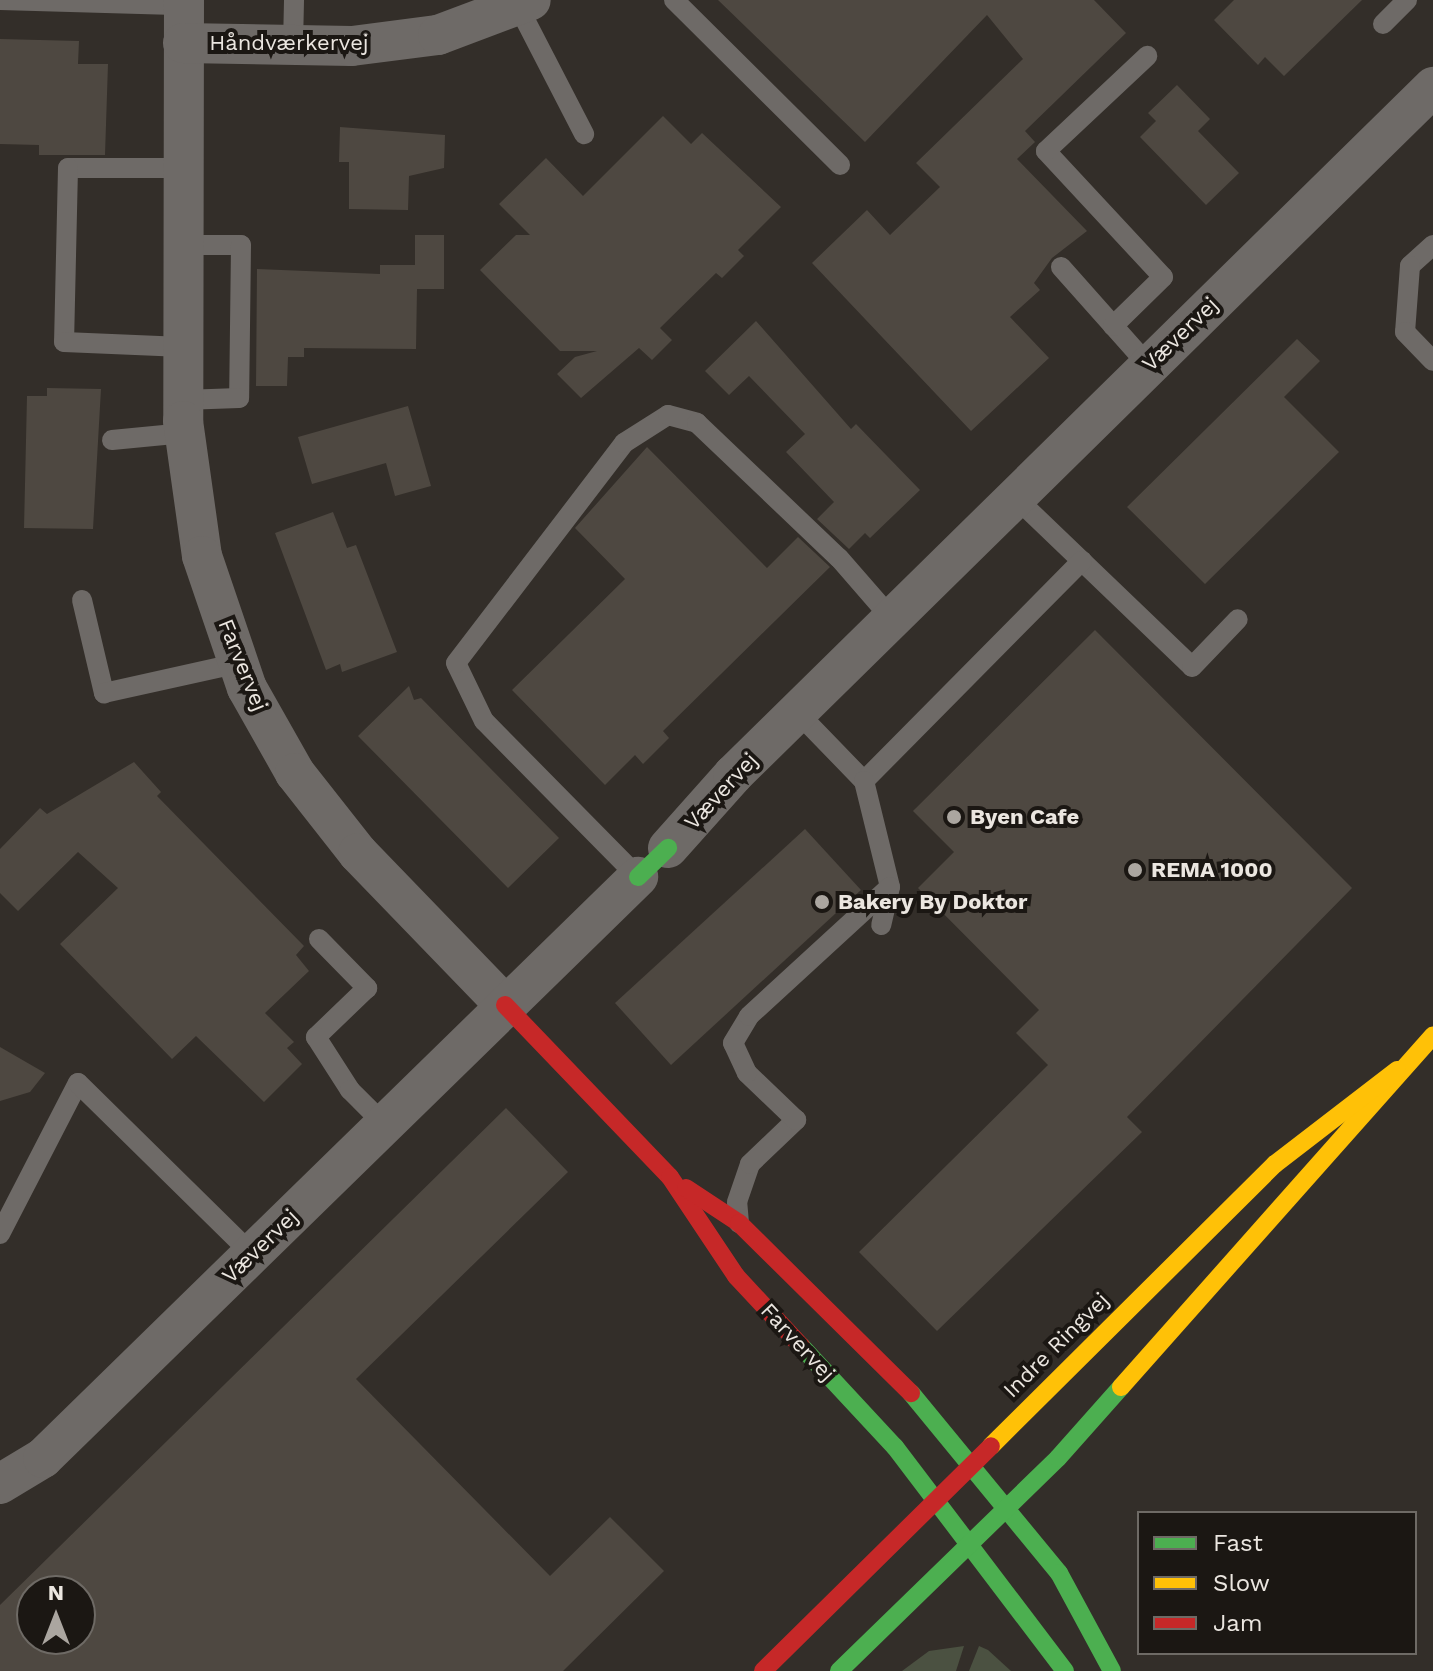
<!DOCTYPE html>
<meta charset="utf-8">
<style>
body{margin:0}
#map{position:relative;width:1433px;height:1671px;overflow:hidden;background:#332e29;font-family:"Work Sans",sans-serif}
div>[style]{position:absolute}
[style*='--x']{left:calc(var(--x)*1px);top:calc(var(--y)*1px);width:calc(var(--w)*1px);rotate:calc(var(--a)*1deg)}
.green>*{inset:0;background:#4b5141}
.building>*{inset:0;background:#4e4841}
.lane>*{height:20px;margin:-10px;padding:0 10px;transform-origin:10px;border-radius:10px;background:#6e6a67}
.street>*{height:40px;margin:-20px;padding:0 20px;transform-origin:20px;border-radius:20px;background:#6e6a67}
.fast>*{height:18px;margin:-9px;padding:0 9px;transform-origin:9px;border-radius:9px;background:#4caf50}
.slow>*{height:18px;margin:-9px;padding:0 9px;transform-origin:9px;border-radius:9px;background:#ffc107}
.jam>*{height:18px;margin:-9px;padding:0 9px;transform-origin:9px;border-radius:9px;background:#c62828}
.dots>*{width:22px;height:22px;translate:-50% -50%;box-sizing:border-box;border:4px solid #1b1713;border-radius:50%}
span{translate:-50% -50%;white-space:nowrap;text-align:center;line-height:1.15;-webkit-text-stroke:8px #1b1713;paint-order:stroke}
.street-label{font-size:22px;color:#ebe6e0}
.poi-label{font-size:22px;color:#ebe6e0;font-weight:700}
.left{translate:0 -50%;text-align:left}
.legend{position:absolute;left:1137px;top:1511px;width:280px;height:144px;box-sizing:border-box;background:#1b1713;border:2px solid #6e6a65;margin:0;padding:10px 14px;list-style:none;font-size:24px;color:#ebe6e0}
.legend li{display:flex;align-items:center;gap:16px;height:40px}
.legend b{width:40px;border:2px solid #6e6a65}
.north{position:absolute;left:16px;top:1575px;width:80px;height:80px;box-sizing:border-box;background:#1b1713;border:2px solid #6e6a65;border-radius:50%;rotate:0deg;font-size:22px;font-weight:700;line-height:32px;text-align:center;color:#ebe6e0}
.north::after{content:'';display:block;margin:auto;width:28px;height:36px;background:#aba6a0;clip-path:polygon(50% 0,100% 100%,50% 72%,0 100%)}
</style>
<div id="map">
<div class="green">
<i style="clip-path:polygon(964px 1646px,956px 1671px,902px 1671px,929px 1651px)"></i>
<i style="clip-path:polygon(979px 1646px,988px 1650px,1011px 1671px,969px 1671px)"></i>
</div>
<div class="building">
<i style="clip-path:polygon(718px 0,1094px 0,1126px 33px,1025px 131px,1035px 142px,1017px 159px,1087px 231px,1052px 258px,1034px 283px,1040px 290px,1010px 317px,1049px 358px,971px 431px,812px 263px,867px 210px,890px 235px,940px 187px,916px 163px,1023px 59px,987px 15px,865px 142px)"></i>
<i style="clip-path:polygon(1234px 0,1362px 0,1284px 76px,1265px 57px,1258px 65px,1214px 20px)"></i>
<i style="clip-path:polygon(0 39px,79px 41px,78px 64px,108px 64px,105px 155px,39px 155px,39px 145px,0 144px)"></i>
<i style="clip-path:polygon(1177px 85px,1210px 119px,1198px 131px,1239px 173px,1206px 205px,1140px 137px,1156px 121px,1148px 113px)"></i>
<i style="clip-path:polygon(663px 116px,691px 144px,702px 133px,781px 207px,738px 250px,744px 256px,722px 278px,716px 273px,660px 328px,672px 340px,652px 360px,639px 348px,581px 398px,557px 374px,575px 357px,597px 351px,560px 351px,480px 270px,516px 235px,530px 235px,499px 204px,546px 158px,583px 196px)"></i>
<i style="clip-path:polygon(340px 127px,445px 135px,444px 168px,409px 176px,408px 210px,349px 209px,349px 162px,339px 162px)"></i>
<i style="clip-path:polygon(415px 235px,444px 235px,444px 289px,417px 289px,416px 349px,304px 348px,304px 357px,288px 357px,287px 386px,256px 386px,257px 269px,380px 274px,380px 265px,415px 265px)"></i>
<i style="clip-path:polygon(756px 321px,851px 429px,856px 424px,920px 490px,870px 538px,865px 533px,849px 549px,817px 519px,834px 502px,786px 452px,805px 434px,749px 376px,729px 395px,705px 371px)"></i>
<i style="clip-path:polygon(1297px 339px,1320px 361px,1284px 397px,1339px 452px,1205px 584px,1127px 507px)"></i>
<i style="clip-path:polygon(47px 388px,101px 389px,93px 529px,24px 528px,27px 396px,47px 396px)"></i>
<i style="clip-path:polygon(408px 406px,431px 486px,395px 496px,386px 463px,312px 484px,298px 437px)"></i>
<i style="clip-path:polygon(647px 447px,767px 568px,798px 537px,830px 567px,663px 731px,669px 738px,643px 764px,635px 755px,605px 785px,512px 690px,625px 579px,575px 528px)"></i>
<i style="clip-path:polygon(333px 512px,347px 548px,356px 545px,397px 652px,342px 672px,340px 664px,326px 670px,275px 533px)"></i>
<i style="clip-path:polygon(1095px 630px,1352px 888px,1127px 1117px,1142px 1132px,937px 1331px,859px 1252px,1048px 1065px,1016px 1033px,1039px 1010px,918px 888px,954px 852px,913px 811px)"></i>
<i style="clip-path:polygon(409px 686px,414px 700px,421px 698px,559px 838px,508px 888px,358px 736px)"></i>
<i style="clip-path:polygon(134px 762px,161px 792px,157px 796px,304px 946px,296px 955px,309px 971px,265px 1013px,294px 1042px,287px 1048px,302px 1064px,264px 1102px,196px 1036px,172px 1059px,60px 944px,118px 888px,78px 852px,18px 911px,0 893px,0 849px,40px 808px,47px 814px)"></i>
<i style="clip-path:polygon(805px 829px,861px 890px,671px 1065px,615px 1003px)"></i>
<i style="clip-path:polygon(0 1047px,45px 1073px,30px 1092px,0 1101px)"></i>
<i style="clip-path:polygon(evenodd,506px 1108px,568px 1172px,356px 1379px,550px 1576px,610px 1517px,664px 1571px,563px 1671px,0 1671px,0 1605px,506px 1108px,32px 1591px,80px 1591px,80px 1639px,32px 1639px,32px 1591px)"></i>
</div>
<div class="lane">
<i style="--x:0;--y:0;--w:184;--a:1.6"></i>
<i style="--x:674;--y:0;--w:234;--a:44.8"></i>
<i style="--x:519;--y:8;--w:142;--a:62.7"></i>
<i style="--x:1383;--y:24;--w:34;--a:-45"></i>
<i style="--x:293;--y:45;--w:45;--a:-88.7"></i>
<i style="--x:183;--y:168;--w:115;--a:180"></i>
<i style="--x:68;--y:168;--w:174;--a:91.3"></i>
<i style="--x:64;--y:342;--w:119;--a:2.4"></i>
<i style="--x:183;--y:245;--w:58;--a:0"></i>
<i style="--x:241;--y:245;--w:153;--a:90.7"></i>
<i style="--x:239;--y:398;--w:56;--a:178"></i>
<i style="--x:1433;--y:245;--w:31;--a:138"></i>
<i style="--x:1410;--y:266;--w:66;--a:94.3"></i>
<i style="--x:1405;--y:332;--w:40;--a:46"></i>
<i style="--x:1061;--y:267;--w:131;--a:48.4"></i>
<i style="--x:1113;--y:326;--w:70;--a:-44.4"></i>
<i style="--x:1163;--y:277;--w:172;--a:-132.9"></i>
<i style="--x:1046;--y:151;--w:139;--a:-43.2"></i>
<i style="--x:112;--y:440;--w:73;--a:-5.5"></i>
<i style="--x:1015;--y:497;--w:245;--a:43.8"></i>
<i style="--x:1192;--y:667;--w:66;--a:-46.2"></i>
<i style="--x:82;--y:600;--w:96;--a:76.7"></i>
<i style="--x:104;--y:693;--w:138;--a:-12.5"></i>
<i style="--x:798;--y:713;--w:95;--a:45.9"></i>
<i style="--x:864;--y:781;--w:310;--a:-45.3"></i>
<i style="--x:864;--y:781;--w:109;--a:76.2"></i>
<i style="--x:890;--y:887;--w:39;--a:103"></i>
<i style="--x:638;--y:877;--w:219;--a:-134.6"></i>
<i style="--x:484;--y:721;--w:64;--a:-115.8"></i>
<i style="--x:456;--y:663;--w:277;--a:-52.6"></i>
<i style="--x:624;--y:443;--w:52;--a:-32.5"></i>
<i style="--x:668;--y:415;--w:30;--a:15"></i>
<i style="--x:697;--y:423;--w:196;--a:43.6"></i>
<i style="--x:839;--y:558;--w:81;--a:49"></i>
<i style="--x:319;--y:939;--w:69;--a:45.6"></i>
<i style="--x:367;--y:988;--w:71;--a:136.1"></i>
<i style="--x:316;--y:1037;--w:63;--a:57.3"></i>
<i style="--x:350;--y:1090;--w:48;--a:45"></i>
<i style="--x:739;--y:1223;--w:21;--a:-95"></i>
<i style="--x:737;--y:1202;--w:40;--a:-71.1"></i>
<i style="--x:750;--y:1164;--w:64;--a:-43.7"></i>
<i style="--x:796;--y:1120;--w:68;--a:-136.2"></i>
<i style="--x:747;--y:1073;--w:33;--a:-115"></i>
<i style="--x:733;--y:1043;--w:31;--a:-59"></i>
<i style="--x:749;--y:1016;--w:191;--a:-42.5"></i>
<i style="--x:0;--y:1234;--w:170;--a:-62.7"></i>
<i style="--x:78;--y:1083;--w:244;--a:44.5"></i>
</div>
<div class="street">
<i style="--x:184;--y:0;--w:421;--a:90.1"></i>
<i style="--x:183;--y:421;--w:136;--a:82"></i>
<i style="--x:202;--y:556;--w:139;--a:71.2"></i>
<i style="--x:247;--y:688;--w:98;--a:60.5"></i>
<i style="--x:295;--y:773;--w:102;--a:51.8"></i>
<i style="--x:358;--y:853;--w:211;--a:46"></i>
<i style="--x:183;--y:43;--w:169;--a:1"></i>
<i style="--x:352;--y:46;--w:87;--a:-7.3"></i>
<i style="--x:438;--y:35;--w:99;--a:-20.6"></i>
<i style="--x:668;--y:848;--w:98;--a:-48.3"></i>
<i style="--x:733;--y:775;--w:982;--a:-44.5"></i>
<i style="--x:0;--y:1484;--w:50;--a:-31.2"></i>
<i style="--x:43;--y:1458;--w:832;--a:-44.32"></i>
</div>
<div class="fast">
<i style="--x:638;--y:877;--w:42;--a:-44"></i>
<i style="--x:801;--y:1346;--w:138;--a:47.1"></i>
<i style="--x:895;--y:1447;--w:281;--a:52.8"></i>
<i style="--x:911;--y:1393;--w:233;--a:50.6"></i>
<i style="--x:1059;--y:1573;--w:111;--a:61.6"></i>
<i style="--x:839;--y:1671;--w:305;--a:-44.2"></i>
<i style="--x:1058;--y:1458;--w:95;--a:-48.4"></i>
</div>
<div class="slow">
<i style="--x:1121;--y:1387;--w:470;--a:-48.4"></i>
<i style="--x:991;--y:1446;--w:400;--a:-44.8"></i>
<i style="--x:1275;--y:1164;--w:154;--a:-37.6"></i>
</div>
<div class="jam">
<i style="--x:505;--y:1005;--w:238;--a:46.2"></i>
<i style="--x:670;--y:1177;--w:119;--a:56.3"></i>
<i style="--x:736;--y:1276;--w:96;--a:47.1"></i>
<i style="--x:686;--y:1188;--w:64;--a:33.4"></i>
<i style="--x:739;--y:1223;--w:242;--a:44.7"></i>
<i style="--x:763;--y:1671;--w:320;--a:-44.6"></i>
</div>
<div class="dots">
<i style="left:954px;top:817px;background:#aba6a0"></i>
<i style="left:1135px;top:870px;background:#aba6a0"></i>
<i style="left:822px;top:902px;background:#aba6a0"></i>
</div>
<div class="street-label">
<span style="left:289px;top:43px">Håndværkervej</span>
<span style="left:1180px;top:334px;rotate:-44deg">Vævervej</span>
<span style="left:243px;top:665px;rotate:68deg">Farvervej</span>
<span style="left:721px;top:791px;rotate:-47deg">Vævervej</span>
<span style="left:260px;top:1246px;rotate:-44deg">Vævervej</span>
<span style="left:798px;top:1342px;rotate:47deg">Farvervej</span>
<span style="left:1056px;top:1345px;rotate:-45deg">Indre Ringvej</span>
</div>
<div class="poi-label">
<span class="left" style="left:970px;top:817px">Byen Cafe</span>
<span class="left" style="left:1151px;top:870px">REMA 1000</span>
<span class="left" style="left:838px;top:902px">Bakery By Doktor</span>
</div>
<ul class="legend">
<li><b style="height:10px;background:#4caf50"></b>Fast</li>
<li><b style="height:10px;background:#ffc107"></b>Slow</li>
<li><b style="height:10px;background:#c62828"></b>Jam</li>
</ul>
<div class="north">N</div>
</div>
